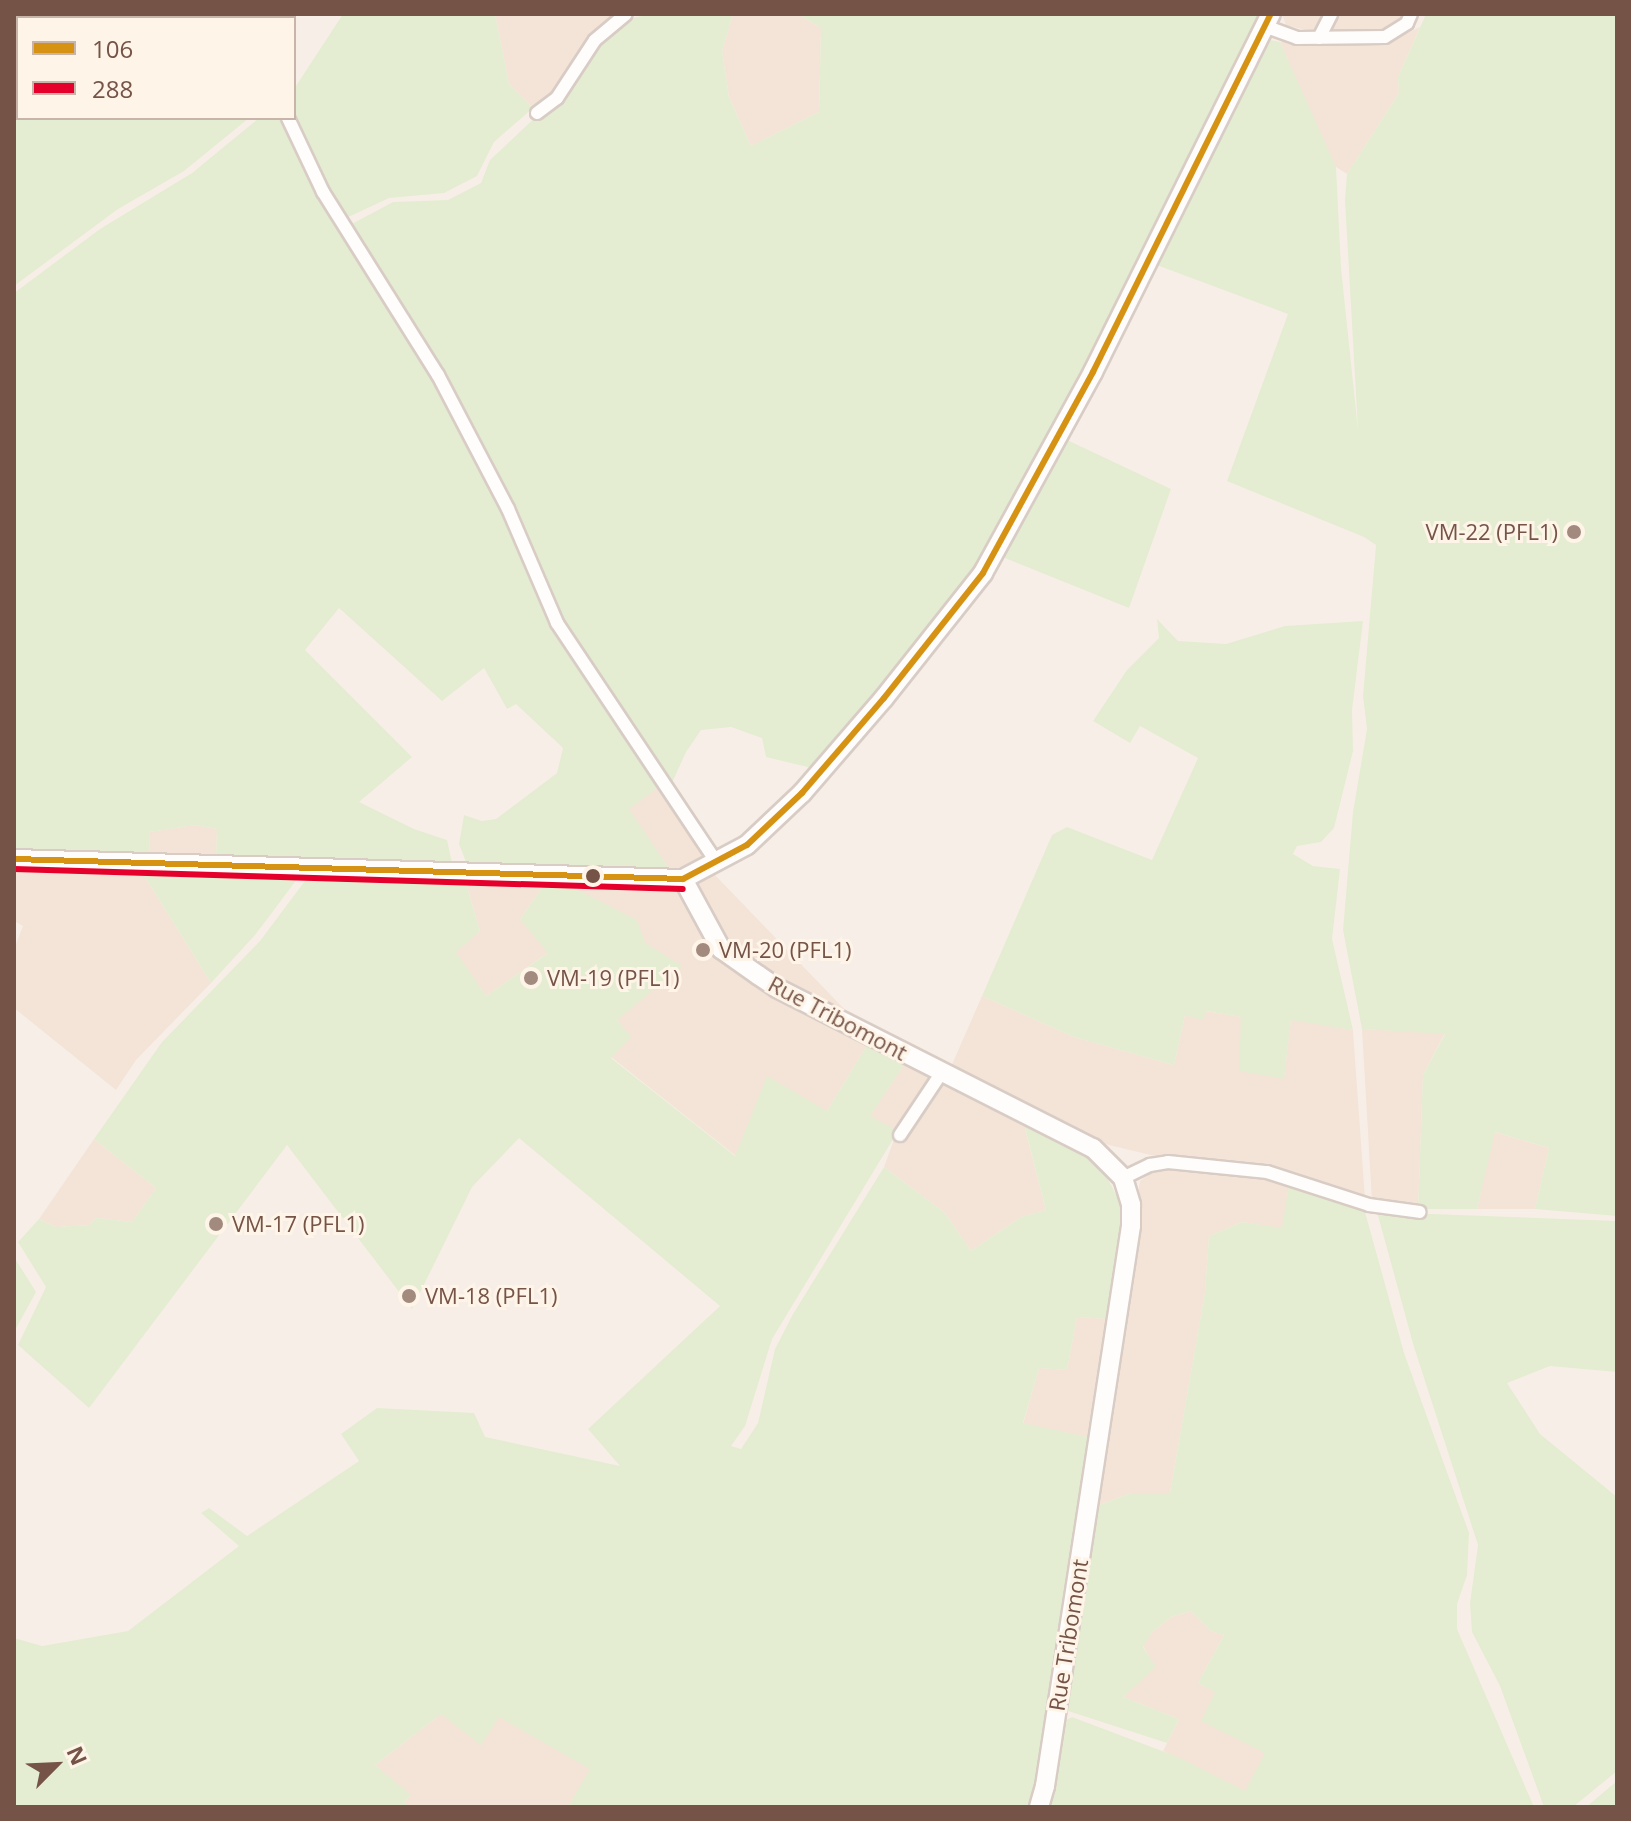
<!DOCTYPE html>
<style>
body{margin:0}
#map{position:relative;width:1631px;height:1821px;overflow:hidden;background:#f7efe7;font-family:"Open Sans",sans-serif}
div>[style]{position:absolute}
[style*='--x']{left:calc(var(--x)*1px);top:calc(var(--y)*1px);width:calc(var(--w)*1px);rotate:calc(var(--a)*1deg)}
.residential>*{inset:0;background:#f3e4d7}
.green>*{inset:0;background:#e4edd1}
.roads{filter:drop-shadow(2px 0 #d8ccc5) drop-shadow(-2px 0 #d8ccc5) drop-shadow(0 2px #d8ccc5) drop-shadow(0 -2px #d8ccc5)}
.street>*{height:12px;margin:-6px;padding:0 6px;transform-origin:6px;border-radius:6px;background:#fefdfb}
.secondary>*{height:18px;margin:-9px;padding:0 9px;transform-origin:9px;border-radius:9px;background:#fefdfb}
.bus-1>*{height:6px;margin:-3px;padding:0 3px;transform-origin:3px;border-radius:3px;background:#d69212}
.bus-2>*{height:6px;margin:-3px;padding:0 3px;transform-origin:3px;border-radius:3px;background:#e4002b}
.dots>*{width:22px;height:22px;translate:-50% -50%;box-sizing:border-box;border:4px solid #fff4e8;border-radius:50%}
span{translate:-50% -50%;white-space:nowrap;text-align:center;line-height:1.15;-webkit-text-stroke:6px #fff4e8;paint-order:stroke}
.poi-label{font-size:22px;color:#755447}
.right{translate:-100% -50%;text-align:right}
.left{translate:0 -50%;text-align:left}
.street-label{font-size:22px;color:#755447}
.frame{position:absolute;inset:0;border:16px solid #755447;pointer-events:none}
.legend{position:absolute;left:16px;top:16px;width:280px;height:104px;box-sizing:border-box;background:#fff4e8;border:2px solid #c8b4a8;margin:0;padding:10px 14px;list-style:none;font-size:24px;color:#755447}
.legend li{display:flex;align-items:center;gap:16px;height:40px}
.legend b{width:40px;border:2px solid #c8b4a8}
.north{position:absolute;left:16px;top:1725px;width:80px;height:80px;-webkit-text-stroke:6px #fff4e8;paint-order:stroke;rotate:66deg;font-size:22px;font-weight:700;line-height:32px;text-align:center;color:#755447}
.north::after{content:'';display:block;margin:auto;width:28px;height:36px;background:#755447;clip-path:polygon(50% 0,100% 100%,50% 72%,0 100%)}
</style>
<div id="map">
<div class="residential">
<i style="clip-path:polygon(495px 14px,628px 14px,552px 98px,533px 108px,509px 84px)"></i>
<i style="clip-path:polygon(733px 14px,798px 14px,821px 28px,819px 112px,751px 146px,729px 97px,722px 51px)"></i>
<i style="clip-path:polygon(1282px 14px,1405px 14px,1400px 24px,1385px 33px,1328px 36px,1286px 25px)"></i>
<i style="clip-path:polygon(1420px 27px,1398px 77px,1399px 93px,1347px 174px,1336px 167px,1324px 146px,1280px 42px,1393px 40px)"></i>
<i style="clip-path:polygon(661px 785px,711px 859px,670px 870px,628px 809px)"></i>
<i style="clip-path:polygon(195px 825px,217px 829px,216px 859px,149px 856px,150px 832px)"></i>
<i style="clip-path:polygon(140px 869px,211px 983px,136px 1060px,116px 1090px,14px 1008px,14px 949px,23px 926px,14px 921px,14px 870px)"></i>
<i style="clip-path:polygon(713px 873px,850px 1015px,750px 966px,721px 943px,693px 884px)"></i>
<i style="clip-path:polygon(465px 880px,545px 884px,520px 919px,549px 952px,486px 996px,455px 952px,480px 931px)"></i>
<i style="clip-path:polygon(564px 883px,682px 887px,717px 953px,869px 1042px,827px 1111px,736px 1156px,611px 1057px,630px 1037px,617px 1020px,644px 943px)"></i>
<i style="clip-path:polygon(982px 996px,1074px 1037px,1174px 1065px,1185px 1015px,1205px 1011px,1242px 1017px,1284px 1078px,1291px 1019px,1353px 1030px,1365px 1198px,1265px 1169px,1159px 1157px,1088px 1140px,950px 1069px)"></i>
<i style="clip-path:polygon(1362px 1029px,1445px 1033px,1423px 1075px,1418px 1209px,1372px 1202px)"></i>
<i style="clip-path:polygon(907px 1060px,1032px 1125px,1025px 1129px,1046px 1210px,1021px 1217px,971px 1251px,945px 1213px,884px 1167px,897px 1131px,869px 1117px)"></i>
<i style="clip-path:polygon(1494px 1132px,1549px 1148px,1535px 1209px,1477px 1209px)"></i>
<i style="clip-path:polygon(94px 1139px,156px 1188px,132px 1222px,96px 1218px,89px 1225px,56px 1227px,39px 1219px)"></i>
<i style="clip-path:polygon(1188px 1165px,1268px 1176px,1289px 1184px,1283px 1229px,1242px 1222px,1209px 1236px,1205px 1292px,1170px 1493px,1131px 1493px,1094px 1507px,1140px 1181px,1157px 1169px)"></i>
<i style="clip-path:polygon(1077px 1317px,1111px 1319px,1092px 1438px,1023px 1424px,1039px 1368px,1067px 1370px)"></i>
<i style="clip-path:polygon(1191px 1611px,1211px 1631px,1224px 1635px,1198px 1683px,1216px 1692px,1266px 1753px,1245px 1792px,1163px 1751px,1179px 1719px,1123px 1697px,1155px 1667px,1143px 1646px,1152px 1632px,1171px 1617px)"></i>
<i style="clip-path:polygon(441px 1714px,499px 1716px,591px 1769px,568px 1807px,409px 1807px,404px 1802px,410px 1796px,375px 1765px)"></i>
</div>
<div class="green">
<i style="clip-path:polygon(14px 14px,189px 14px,193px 18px,18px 18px,18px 118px,249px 118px,184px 171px,118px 209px,14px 286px)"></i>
<i style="clip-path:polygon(343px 14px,495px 14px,509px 84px,533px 108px,494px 142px,477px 176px,444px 193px,389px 198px,342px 220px,294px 118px,294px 89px)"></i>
<i style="clip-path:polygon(652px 14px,733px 14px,722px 51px,729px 97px,751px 146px,819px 112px,821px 28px,798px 14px,1263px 14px,1260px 28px,992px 550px,816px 769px,766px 757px,762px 738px,731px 727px,701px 730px,686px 752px,671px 785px,565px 631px,513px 511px,348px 226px,393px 202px,448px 200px,481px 183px,490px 160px,541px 112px,594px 47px,627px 19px)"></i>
<i style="clip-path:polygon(1426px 14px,1617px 14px,1617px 1216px,1535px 1209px,1549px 1148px,1495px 1132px,1477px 1209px,1418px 1209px,1423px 1075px,1445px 1034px,1362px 1029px,1343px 930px,1353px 812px,1367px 729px,1363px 696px,1376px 545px,1364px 537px,1227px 481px,1288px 314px,1154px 264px,1271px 40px,1280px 42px,1336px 167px,1341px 268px,1358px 430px,1345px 200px,1347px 174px,1399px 93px,1398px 77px)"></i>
<i style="clip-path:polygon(259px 118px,283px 118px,333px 223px,430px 371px,495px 493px,556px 631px,661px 785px,629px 809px,670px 870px,468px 867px,459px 844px,464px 815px,482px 821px,496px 819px,557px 773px,563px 748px,516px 704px,507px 709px,484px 668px,442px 701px,339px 608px,305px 650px,412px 757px,359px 802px,414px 829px,447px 840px,452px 863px,216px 859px,217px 829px,195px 825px,150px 832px,149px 856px,14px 854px,14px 293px,100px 229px,192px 173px)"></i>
<i style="clip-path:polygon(1065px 439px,1171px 489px,1129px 608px,1000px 556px)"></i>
<i style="clip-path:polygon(1157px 619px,1178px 641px,1226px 644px,1285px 626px,1363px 621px,1352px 710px,1353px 751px,1334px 828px,1321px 842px,1297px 846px,1293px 854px,1313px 866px,1340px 869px,1332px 939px,1353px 1030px,1291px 1020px,1284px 1079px,1239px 1071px,1241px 1017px,1206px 1011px,1203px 1020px,1185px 1015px,1174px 1065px,1074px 1037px,982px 996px,1052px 835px,1067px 827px,1152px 860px,1198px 758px,1140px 726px,1130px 743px,1093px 721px,1127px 670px,1159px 638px)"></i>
<i style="clip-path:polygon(140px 869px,301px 874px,255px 935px,211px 983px)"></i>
<i style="clip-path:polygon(310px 874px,465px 880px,480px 931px,456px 952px,486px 996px,548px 953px,520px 919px,545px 884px,564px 883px,637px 920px,645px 943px,682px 966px,617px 1020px,631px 1037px,611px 1058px,735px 1156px,767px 1076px,827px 1111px,869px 1042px,907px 1060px,870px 1116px,898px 1131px,772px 1339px,745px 1426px,731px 1446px,741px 1449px,758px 1423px,775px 1349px,793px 1314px,884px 1167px,945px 1213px,971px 1251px,1021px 1217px,1046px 1210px,1025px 1128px,1032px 1125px,1101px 1166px,1121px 1204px,1119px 1266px,1111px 1319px,1077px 1317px,1067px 1370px,1039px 1368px,1023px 1423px,1092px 1438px,1081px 1512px,1131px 1493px,1170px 1493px,1205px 1292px,1209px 1236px,1242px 1222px,1282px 1228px,1289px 1184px,1365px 1212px,1404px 1353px,1469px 1533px,1467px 1575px,1457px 1604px,1457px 1629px,1534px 1807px,1046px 1807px,1061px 1723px,1072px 1717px,1178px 1757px,1245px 1791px,1265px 1753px,1201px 1721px,1215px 1692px,1198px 1683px,1224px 1635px,1211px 1631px,1191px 1611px,1171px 1617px,1152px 1632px,1143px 1647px,1156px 1667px,1123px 1697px,1179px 1719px,1167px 1743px,1062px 1709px,1033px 1807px,568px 1807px,590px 1769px,499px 1717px,481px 1745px,441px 1714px,375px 1765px,411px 1795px,404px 1802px,409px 1807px,14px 1807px,14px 1638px,42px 1646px,128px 1631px,239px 1546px,201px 1513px,209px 1508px,247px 1536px,359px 1461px,341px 1434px,377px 1408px,474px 1413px,485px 1437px,620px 1466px,588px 1429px,720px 1306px,519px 1138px,472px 1187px,412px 1309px,287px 1145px,89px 1408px,18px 1345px,46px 1287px,18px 1242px,39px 1219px,56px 1227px,89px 1225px,96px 1218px,132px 1222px,156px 1188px,94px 1139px,162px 1042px,260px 941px)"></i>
<i style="clip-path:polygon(1377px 1212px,1617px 1221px,1617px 1372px,1550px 1366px,1507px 1383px,1540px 1434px,1617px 1497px,1617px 1771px,1573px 1807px,1544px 1807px,1500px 1686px,1472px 1632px,1470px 1603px,1478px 1545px,1414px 1347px)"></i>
<i style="clip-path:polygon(14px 1257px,36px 1292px,14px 1332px)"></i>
<i style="clip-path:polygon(1617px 1781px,1617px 1807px,1586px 1807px)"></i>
</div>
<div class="roads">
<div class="street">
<i style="--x:1267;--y:27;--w:32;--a:20"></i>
<i style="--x:1297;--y:38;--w:88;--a:-0.7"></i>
<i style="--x:1385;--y:37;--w:26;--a:-32"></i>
<i style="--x:1407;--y:23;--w:10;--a:-66"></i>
<i style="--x:1319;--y:38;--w:27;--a:-63"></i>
<i style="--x:537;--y:113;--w:25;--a:-37"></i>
<i style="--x:557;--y:98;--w:69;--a:-56.8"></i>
<i style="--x:595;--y:40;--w:40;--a:-40"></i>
<i style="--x:288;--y:118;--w:82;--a:64.7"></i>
<i style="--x:323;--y:192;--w:216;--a:57.9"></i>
<i style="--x:438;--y:375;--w:151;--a:62.4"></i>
<i style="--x:508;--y:509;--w:124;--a:66.7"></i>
<i style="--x:557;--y:623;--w:288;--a:56.3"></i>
<i style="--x:900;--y:1135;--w:76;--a:-56.3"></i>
<i style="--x:1123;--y:1178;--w:30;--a:-26"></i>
<i style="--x:1150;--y:1165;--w:18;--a:-9"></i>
<i style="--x:1168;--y:1162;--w:100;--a:5.8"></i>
<i style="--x:1267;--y:1172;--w:107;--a:17.9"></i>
<i style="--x:1369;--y:1205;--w:51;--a:7.8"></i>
</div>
<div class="secondary">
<i style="--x:14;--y:859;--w:669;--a:1.71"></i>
<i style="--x:683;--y:879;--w:72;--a:-28"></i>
<i style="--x:747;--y:845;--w:76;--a:-43.4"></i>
<i style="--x:802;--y:793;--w:125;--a:-49.2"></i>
<i style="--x:884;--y:698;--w:159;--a:-51.6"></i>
<i style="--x:983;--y:573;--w:229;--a:-61.3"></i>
<i style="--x:1093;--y:372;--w:400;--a:-63.6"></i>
<i style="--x:683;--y:879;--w:80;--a:61.5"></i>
<i style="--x:721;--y:949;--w:45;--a:35.1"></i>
<i style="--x:758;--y:975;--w:23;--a:34"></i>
<i style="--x:777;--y:988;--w:354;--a:26.9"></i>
<i style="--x:1093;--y:1148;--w:42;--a:45"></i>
<i style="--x:1123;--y:1178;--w:28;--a:73"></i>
<i style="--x:1131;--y:1205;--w:21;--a:90"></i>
<i style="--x:1131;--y:1226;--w:567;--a:98.73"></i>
<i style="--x:1045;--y:1786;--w:22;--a:106"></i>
</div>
</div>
<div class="bus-1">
<i style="--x:14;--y:859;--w:669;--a:1.71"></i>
<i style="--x:683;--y:879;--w:72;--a:-28"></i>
<i style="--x:747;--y:845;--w:76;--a:-43.4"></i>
<i style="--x:802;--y:793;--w:125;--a:-49.2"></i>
<i style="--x:884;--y:698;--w:159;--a:-51.6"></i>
<i style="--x:983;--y:573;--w:229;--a:-61.3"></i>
<i style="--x:1093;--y:372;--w:400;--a:-63.6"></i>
</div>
<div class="bus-2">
<i style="--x:14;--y:869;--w:669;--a:1.71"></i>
</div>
<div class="dots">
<i style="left:1574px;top:532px;background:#a28a7f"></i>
<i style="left:593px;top:876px;background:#755447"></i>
<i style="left:703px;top:950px;background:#a28a7f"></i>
<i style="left:531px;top:978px;background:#a28a7f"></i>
<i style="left:216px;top:1224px;background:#a28a7f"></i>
<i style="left:409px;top:1296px;background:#a28a7f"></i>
</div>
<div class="poi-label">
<span class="right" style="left:1558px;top:532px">VM-22 (PFL1)</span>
<span class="left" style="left:719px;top:950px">VM-20 (PFL1)</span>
<span class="left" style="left:547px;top:978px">VM-19 (PFL1)</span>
<span class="left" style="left:232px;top:1224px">VM-17 (PFL1)</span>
<span class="left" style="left:425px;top:1296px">VM-18 (PFL1)</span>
</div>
<div class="street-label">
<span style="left:838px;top:1018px;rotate:28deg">Rue Tribomont</span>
<span style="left:1068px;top:1635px;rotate:-81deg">Rue Tribomont</span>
</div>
<div class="frame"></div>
<ul class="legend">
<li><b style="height:10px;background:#d69212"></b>106</li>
<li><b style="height:10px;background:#e4002b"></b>288</li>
</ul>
<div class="north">N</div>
</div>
